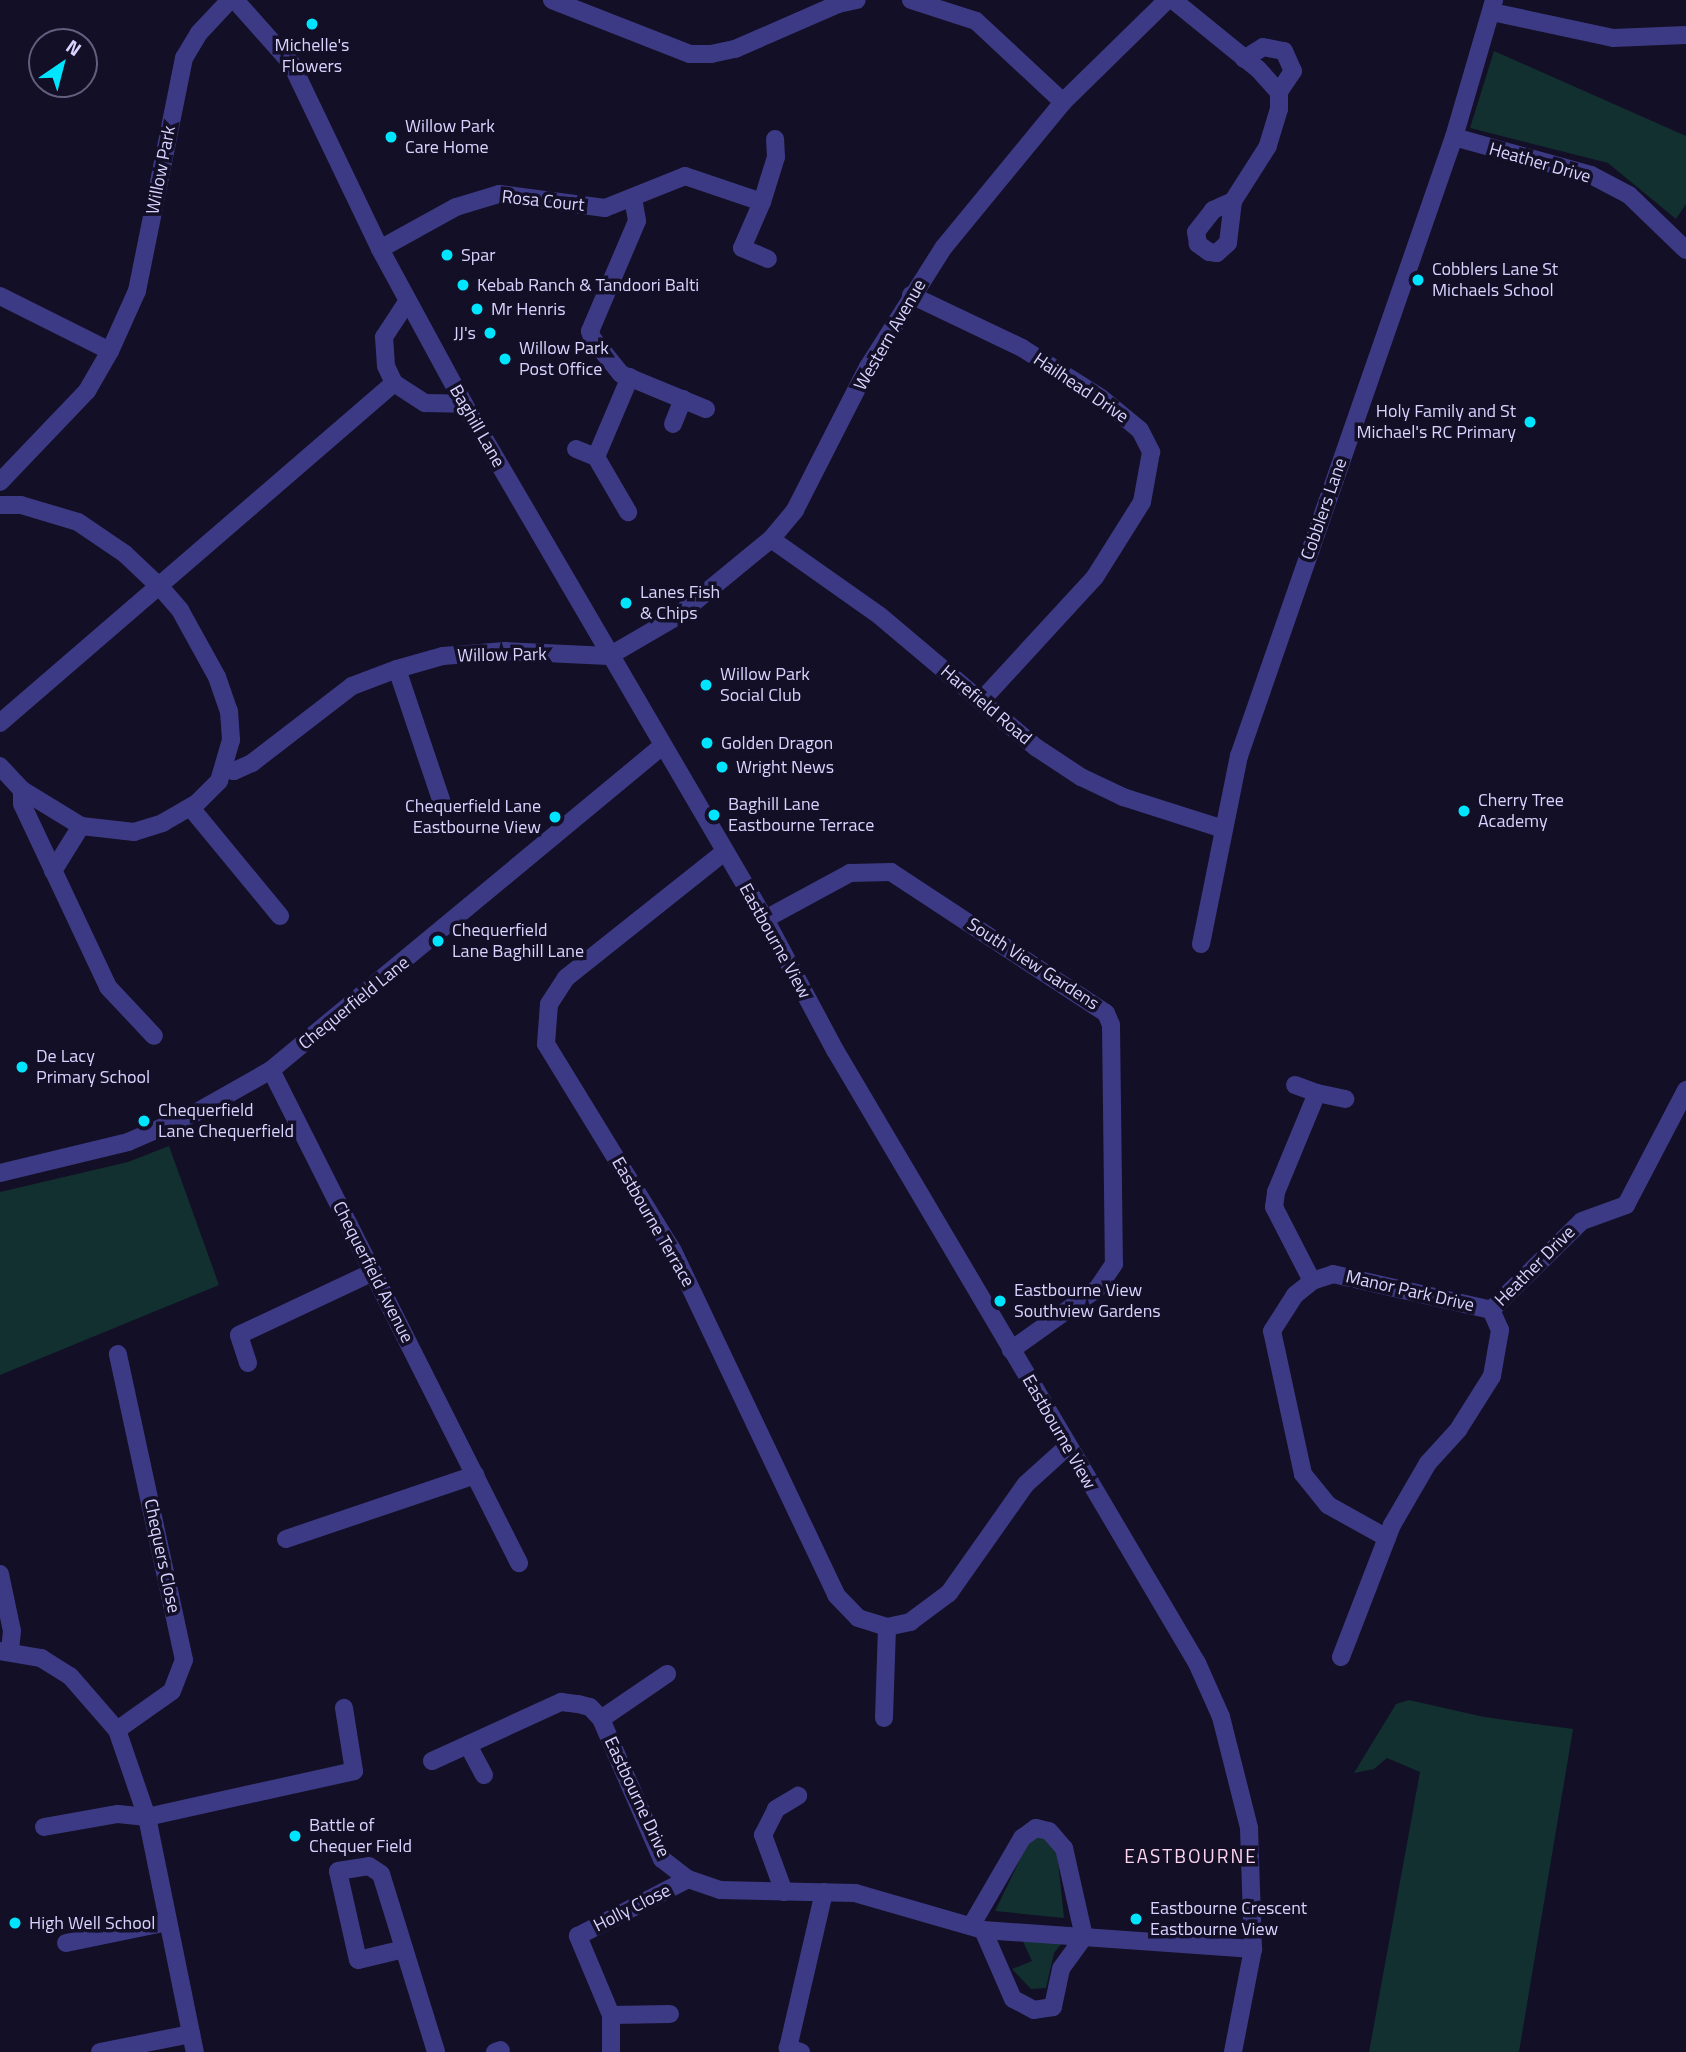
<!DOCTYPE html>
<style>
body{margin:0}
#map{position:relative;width:1686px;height:2052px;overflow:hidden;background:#130f26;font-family:"Titillium Web",sans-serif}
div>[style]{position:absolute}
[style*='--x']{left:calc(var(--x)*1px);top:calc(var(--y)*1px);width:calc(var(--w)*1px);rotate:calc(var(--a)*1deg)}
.green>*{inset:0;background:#12302f}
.minor>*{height:18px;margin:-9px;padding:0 9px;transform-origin:9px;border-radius:9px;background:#3d3a85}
.tertiary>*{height:18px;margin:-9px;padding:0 9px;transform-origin:9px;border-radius:9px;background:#3d3a85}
.dots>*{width:19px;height:19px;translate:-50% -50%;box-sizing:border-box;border:4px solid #130f26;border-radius:50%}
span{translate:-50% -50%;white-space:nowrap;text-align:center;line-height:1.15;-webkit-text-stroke:7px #130f26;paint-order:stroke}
.poi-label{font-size:18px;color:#d9d4ff}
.left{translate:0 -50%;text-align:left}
.right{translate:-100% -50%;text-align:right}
.street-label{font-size:18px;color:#d9d4ff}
.neighbourhood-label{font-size:19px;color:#ffd6f0;letter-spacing:2px}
.north{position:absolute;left:28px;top:28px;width:70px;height:70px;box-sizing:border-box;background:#130f26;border:2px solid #625e7d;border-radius:50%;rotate:35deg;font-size:19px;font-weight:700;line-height:28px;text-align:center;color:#d9d4ff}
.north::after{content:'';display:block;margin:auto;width:24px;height:32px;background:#00e5ff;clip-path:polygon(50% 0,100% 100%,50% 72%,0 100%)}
</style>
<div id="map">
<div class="green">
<i style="clip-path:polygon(1494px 51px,1686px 136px,1686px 204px,1676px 219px,1608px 163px,1470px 128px)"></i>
<i style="clip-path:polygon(169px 1146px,219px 1285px,0 1375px,0 1192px,128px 1162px)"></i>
<i style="clip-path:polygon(1409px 1700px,1484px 1717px,1573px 1729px,1519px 2052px,1369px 2052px,1420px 1772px,1387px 1758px,1374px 1769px,1354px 1773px,1396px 1704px)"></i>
<i style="clip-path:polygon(1041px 1835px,1057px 1851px,1064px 1918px,995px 1911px,1029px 1841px)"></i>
<i style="clip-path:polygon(1022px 1939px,1061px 1944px,1054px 1953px,1046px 1988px,1031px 1989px,1012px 1969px,1032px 1961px)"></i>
</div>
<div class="minor">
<i style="--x:552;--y:0;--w:148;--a:21.4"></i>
<i style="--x:690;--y:54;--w:21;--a:0"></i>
<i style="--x:711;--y:54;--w:25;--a:-12"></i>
<i style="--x:735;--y:49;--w:112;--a:-23.6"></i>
<i style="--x:838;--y:4;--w:19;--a:-12"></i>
<i style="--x:911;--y:0;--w:68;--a:17.9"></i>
<i style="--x:976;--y:21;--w:119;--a:43"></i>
<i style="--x:1173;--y:0;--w:109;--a:39.1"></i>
<i style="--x:1258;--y:69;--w:31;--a:48"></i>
<i style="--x:1279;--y:92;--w:17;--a:90"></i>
<i style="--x:1279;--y:109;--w:39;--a:107"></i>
<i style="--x:1268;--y:146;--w:65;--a:122.5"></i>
<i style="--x:1233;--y:201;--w:42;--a:96.8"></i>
<i style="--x:1228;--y:243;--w:15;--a:138"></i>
<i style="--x:1217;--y:253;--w:8;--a:-173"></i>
<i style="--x:1209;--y:252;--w:14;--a:-144"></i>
<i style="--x:1198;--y:244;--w:12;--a:-99"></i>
<i style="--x:1196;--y:232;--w:28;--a:-52"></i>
<i style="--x:1213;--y:210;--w:22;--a:-24"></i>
<i style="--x:1492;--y:12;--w:124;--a:12.1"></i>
<i style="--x:1613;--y:38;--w:73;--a:-2.4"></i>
<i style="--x:1244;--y:59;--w:22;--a:-32"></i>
<i style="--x:1263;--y:47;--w:21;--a:11"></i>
<i style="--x:1284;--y:51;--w:22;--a:66"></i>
<i style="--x:1293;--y:71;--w:25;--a:124"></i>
<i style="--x:1454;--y:137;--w:142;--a:15.5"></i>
<i style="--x:1591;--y:175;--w:43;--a:27.8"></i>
<i style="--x:1629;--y:195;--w:79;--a:44"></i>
<i style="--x:633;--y:198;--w:23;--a:80"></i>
<i style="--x:637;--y:221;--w:120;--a:113.1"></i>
<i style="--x:590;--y:331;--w:7;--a:74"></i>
<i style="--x:592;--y:338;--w:46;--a:51.1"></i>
<i style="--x:621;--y:374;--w:92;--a:22.4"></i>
<i style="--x:762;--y:202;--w:50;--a:113.5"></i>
<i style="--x:742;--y:248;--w:28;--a:23"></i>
<i style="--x:380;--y:249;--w:87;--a:-28.9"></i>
<i style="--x:456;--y:207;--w:45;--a:-16.8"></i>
<i style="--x:499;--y:194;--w:107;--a:7.5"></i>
<i style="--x:605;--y:208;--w:86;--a:-21.8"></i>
<i style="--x:685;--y:176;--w:81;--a:18.7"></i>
<i style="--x:762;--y:202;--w:47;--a:-72.7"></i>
<i style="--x:776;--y:157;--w:18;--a:-93"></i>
<i style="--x:911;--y:295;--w:123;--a:25.5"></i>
<i style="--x:1022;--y:348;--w:93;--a:32.3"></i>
<i style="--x:1101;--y:398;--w:50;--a:39.4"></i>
<i style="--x:1140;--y:430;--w:25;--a:63"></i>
<i style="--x:1151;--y:452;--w:51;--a:100.2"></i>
<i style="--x:1142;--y:502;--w:89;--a:122.1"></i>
<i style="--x:1095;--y:577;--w:167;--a:132.6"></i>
<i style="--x:0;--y:296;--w:123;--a:26.6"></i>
<i style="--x:407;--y:302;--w:42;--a:123.3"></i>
<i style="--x:384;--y:337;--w:29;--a:86"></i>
<i style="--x:386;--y:366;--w:19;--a:65"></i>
<i style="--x:394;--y:383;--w:37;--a:33"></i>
<i style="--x:425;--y:403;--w:39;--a:1"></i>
<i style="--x:673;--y:424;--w:27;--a:-68"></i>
<i style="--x:576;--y:449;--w:22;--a:22"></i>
<i style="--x:596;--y:457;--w:64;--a:59.8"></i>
<i style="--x:596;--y:457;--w:87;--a:-67"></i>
<i style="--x:0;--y:482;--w:126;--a:-46.3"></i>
<i style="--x:87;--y:391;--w:46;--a:-60.1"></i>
<i style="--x:110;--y:351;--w:66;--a:-65.8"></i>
<i style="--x:137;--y:291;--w:238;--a:-78.6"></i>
<i style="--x:184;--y:58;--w:29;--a:-59"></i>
<i style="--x:199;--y:33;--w:45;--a:-46.8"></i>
<i style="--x:0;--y:505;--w:21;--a:0"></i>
<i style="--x:21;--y:505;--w:59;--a:16.6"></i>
<i style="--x:78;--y:522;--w:57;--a:34.2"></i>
<i style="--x:125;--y:554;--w:50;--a:43.4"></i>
<i style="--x:161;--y:588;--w:29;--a:49"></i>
<i style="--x:180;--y:610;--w:77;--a:61.1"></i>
<i style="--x:217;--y:677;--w:36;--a:71"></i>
<i style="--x:229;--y:711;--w:29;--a:86"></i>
<i style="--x:231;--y:740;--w:43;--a:106.3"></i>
<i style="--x:219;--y:781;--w:31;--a:135"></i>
<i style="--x:197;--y:803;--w:39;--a:150"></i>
<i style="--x:163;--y:823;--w:30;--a:163"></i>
<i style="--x:134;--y:832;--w:53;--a:-173.5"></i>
<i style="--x:81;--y:826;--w:69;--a:-148.6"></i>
<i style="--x:22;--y:790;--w:33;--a:-133"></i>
<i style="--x:771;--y:539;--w:133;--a:35.2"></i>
<i style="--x:880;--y:616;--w:205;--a:40.1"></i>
<i style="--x:1037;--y:748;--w:53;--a:33.4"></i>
<i style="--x:1081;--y:777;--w:47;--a:25.5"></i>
<i style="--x:1123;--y:797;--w:105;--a:17.7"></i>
<i style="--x:397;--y:669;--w:145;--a:71.4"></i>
<i style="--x:0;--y:723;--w:520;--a:-40.79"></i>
<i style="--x:225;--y:769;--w:9;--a:13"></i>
<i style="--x:234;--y:771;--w:20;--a:-24"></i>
<i style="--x:252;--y:763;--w:126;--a:-37.6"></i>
<i style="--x:352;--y:686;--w:48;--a:-20.7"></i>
<i style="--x:397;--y:669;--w:48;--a:-15.8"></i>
<i style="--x:443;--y:656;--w:62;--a:-4.6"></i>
<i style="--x:505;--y:651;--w:104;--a:2.8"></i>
<i style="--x:22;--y:790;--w:14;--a:90"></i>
<i style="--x:22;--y:804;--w:202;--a:64.8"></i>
<i style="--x:108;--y:987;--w:67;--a:46.8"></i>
<i style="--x:191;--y:808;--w:140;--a:50.5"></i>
<i style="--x:723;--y:853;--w:201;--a:141.5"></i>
<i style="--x:566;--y:978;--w:31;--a:123"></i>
<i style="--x:549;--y:1004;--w:40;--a:94.3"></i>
<i style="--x:546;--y:1044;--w:243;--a:58.5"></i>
<i style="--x:673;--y:1251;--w:381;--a:64.6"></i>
<i style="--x:836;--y:1595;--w:32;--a:46"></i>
<i style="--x:858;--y:1618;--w:30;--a:17"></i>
<i style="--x:887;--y:1627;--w:24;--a:-12"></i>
<i style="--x:910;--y:1622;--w:49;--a:-36.6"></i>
<i style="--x:949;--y:1593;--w:133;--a:-54.8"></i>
<i style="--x:1026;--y:1484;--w:55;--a:-42.1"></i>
<i style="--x:53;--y:871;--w:53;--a:-58.1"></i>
<i style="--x:765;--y:919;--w:97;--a:-28.4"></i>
<i style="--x:850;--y:873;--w:41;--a:-1.4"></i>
<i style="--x:891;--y:872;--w:257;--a:33.3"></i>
<i style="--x:1106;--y:1013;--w:13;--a:67"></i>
<i style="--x:1111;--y:1025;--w:239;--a:89.3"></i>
<i style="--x:1114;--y:1264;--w:29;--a:124"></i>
<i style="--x:1098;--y:1288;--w:107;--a:144.5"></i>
<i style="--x:1201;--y:944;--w:192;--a:-78.6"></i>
<i style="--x:1239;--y:756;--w:655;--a:-70.85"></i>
<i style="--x:1454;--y:137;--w:143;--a:-73.7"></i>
<i style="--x:271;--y:1070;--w:552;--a:63.3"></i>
<i style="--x:1295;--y:1085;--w:23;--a:20"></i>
<i style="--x:0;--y:1173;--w:132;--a:-13.6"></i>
<i style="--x:128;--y:1142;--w:73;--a:-23.4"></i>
<i style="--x:195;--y:1113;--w:87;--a:-29.5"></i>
<i style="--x:271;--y:1070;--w:506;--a:-39.63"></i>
<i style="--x:1312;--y:1281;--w:83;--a:-117.2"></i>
<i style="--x:1274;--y:1207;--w:15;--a:-82"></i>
<i style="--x:1276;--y:1192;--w:107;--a:-67.5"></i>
<i style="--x:1317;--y:1093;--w:29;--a:12"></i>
<i style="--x:248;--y:1363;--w:29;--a:-108"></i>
<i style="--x:239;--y:1335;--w:148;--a:-25.2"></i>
<i style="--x:1387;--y:1538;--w:68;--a:-150.8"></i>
<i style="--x:1328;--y:1505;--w:40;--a:-129"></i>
<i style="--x:1303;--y:1474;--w:146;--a:-102.2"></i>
<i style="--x:1272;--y:1331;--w:43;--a:-57.4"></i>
<i style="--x:1295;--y:1295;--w:22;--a:-39"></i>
<i style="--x:1312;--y:1281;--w:22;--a:-18"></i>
<i style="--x:1333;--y:1274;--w:162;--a:12.8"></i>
<i style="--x:286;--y:1539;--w:200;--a:-18.7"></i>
<i style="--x:0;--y:1574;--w:58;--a:78.1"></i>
<i style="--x:12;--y:1631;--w:20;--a:96"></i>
<i style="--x:0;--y:1651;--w:42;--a:9.7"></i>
<i style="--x:41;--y:1658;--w:34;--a:32"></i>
<i style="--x:70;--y:1676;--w:72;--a:49"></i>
<i style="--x:117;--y:1730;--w:92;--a:71"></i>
<i style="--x:147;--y:1817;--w:240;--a:78.5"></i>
<i style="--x:1341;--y:1657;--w:142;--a:-68.9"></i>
<i style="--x:1392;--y:1525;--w:72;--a:-59.9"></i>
<i style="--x:1428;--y:1463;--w:45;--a:-47.7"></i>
<i style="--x:1458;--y:1430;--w:64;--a:-57.8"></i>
<i style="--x:1492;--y:1376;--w:47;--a:-80.1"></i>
<i style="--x:1500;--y:1330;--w:22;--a:-114"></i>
<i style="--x:1491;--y:1310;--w:127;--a:-44.4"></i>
<i style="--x:1582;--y:1221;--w:47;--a:-20"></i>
<i style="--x:1626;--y:1205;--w:130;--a:-62.4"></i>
<i style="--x:884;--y:1718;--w:91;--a:-88.1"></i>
<i style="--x:601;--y:1719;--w:80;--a:-34.3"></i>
<i style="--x:117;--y:1730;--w:67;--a:-35.3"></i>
<i style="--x:172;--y:1691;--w:33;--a:-69"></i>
<i style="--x:184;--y:1660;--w:313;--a:-102.2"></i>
<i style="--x:468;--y:1745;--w:34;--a:62"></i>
<i style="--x:432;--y:1761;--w:142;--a:-24.6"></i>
<i style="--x:561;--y:1702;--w:17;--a:7"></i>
<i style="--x:578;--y:1704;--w:12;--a:14"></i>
<i style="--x:590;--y:1707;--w:16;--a:47"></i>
<i style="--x:601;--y:1719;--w:153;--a:66.5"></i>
<i style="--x:662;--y:1859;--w:33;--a:38"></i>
<i style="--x:688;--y:1879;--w:34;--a:19"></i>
<i style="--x:720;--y:1890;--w:135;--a:1.3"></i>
<i style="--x:855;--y:1893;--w:133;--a:16.1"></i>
<i style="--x:983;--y:1930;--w:271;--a:4"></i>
<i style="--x:44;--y:1827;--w:75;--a:-10"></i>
<i style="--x:118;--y:1814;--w:29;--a:6"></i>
<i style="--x:147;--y:1817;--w:212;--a:-12.5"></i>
<i style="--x:354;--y:1771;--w:64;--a:-99"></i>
<i style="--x:784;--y:1892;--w:61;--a:-110.2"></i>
<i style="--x:763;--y:1835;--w:29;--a:-63"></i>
<i style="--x:776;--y:1809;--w:26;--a:-31"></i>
<i style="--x:971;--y:1926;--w:102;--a:-59.9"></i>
<i style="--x:1022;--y:1838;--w:17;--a:-36"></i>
<i style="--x:1036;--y:1828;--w:13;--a:13"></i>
<i style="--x:1049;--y:1831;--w:23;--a:49"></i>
<i style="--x:1064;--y:1848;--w:91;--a:77.3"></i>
<i style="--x:1084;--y:1937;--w:39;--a:126"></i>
<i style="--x:1061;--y:1969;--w:39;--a:102"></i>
<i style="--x:1053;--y:2007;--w:19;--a:171"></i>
<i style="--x:1034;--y:2010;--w:24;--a:-152"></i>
<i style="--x:1013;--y:1999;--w:75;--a:-113.5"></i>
<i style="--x:66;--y:1943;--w:103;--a:-11.7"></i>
<i style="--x:404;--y:1949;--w:47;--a:166.6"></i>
<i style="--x:358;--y:1960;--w:91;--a:-102.7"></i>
<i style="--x:338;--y:1871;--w:31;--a:-9"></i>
<i style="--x:369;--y:1866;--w:14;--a:34"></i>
<i style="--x:381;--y:1874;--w:186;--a:72.8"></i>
<i style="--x:670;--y:2014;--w:59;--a:179"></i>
<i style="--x:611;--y:2015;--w:86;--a:-112.7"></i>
<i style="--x:578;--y:1936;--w:124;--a:-27.4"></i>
<i style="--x:100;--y:2052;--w:93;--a:-11.2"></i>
<i style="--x:495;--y:2052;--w:6;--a:-18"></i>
<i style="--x:611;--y:2052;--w:37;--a:-90"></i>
<i style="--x:801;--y:2052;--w:14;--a:-163"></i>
<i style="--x:788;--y:2048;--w:160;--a:-77"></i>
</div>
<div class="tertiary">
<i style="--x:235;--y:0;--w:84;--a:48.4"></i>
<i style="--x:291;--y:63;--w:206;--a:64.4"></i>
<i style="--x:380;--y:249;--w:176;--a:61.5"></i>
<i style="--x:464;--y:404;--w:597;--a:59.7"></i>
<i style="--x:765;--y:919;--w:149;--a:61.9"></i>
<i style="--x:835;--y:1050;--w:712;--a:59.44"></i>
<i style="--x:1197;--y:1663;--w:59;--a:66"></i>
<i style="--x:1221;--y:1717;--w:114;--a:75.8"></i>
<i style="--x:1249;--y:1828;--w:121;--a:88.1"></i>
<i style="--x:1253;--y:1949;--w:105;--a:101"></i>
<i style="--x:609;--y:656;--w:78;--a:-30.2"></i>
<i style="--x:676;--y:617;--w:123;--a:-39.4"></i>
<i style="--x:771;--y:539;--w:38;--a:-50"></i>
<i style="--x:795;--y:510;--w:161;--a:-63"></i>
<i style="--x:868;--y:367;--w:142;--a:-57.7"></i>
<i style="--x:944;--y:247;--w:188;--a:-50.6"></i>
<i style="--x:1063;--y:102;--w:146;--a:-44.4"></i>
</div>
<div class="dots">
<i style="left:312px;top:24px;background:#00e5ff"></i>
<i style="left:391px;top:137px;background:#00e5ff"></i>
<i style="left:447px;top:255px;background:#00e5ff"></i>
<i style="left:1418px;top:280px;background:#00e5ff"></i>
<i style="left:463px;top:285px;background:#00e5ff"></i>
<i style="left:477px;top:309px;background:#00e5ff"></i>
<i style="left:490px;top:333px;background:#00e5ff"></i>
<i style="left:505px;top:359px;background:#00e5ff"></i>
<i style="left:1530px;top:422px;background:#00e5ff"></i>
<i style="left:626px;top:603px;background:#00e5ff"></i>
<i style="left:706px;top:685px;background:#00e5ff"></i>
<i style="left:707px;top:743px;background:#00e5ff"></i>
<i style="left:722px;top:767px;background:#00e5ff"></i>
<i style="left:1464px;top:811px;background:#00e5ff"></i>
<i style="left:714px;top:815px;background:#00e5ff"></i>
<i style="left:555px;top:817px;background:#00e5ff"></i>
<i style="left:438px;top:941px;background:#00e5ff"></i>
<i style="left:22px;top:1067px;background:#00e5ff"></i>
<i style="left:144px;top:1121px;background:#00e5ff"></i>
<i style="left:1000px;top:1301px;background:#00e5ff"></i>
<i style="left:295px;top:1836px;background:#00e5ff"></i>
<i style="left:1136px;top:1919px;background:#00e5ff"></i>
<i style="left:15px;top:1923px;background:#00e5ff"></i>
</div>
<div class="poi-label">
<span style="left:312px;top:56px">Michelle's<br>Flowers</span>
<span class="left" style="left:405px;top:137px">Willow Park<br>Care Home</span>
<span class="left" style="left:461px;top:255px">Spar</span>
<span class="left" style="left:1432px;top:280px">Cobblers Lane St<br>Michaels School</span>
<span class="left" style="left:477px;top:285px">Kebab Ranch &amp; Tandoori Balti</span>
<span class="left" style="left:491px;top:309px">Mr Henris</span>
<span class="right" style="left:476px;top:333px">JJ's</span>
<span class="left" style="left:519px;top:359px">Willow Park<br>Post Office</span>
<span class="right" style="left:1516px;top:422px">Holy Family and St<br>Michael's RC Primary</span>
<span class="left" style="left:640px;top:603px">Lanes Fish<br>&amp; Chips</span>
<span class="left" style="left:720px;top:685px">Willow Park<br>Social Club</span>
<span class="left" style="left:721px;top:743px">Golden Dragon</span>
<span class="left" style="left:736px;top:767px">Wright News</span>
<span class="left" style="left:1478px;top:811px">Cherry Tree<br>Academy</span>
<span class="left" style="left:728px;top:815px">Baghill Lane<br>Eastbourne Terrace</span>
<span class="right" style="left:541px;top:817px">Chequerfield Lane<br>Eastbourne View</span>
<span class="left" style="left:452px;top:941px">Chequerfield<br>Lane Baghill Lane</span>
<span class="left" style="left:36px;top:1067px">De Lacy<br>Primary School</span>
<span class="left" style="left:158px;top:1121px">Chequerfield<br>Lane Chequerfield</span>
<span class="left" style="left:1014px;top:1301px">Eastbourne View<br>Southview Gardens</span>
<span class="left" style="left:309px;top:1836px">Battle of<br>Chequer Field</span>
<span class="left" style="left:1150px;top:1919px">Eastbourne Crescent<br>Eastbourne View</span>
<span class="left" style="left:29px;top:1923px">High Well School</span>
</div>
<div class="street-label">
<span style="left:1540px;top:163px;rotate:16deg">Heather Drive</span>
<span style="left:161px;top:170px;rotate:-79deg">Willow Park</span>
<span style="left:543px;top:201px;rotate:6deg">Rosa Court</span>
<span style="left:890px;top:335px;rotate:-60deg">Western Avenue</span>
<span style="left:1081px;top:388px;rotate:34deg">Hailhead Drive</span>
<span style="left:477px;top:426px;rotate:60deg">Baghill Lane</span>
<span style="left:1324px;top:509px;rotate:-71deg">Cobblers Lane</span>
<span style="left:502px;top:655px;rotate:-1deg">Willow Park</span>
<span style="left:986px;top:705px;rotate:40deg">Harefield Road</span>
<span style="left:775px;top:941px;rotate:61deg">Eastbourne View</span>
<span style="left:1033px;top:964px;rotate:33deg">South View Gardens</span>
<span style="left:354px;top:1003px;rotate:-39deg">Chequerfield Lane</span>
<span style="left:653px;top:1222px;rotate:60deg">Eastbourne Terrace</span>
<span style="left:1535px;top:1266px;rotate:-45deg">Heather Drive</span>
<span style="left:373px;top:1272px;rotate:63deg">Chequerfield Avenue</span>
<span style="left:1410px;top:1291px;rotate:13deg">Manor Park Drive</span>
<span style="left:1059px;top:1432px;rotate:60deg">Eastbourne View</span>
<span style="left:162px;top:1556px;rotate:78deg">Chequers Close</span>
<span style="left:637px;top:1797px;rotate:65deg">Eastbourne Drive</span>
<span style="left:632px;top:1908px;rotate:-27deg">Holly Close</span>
</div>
<div class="neighbourhood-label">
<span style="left:1191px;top:1856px">EASTBOURNE</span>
</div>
<div class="north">N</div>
</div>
